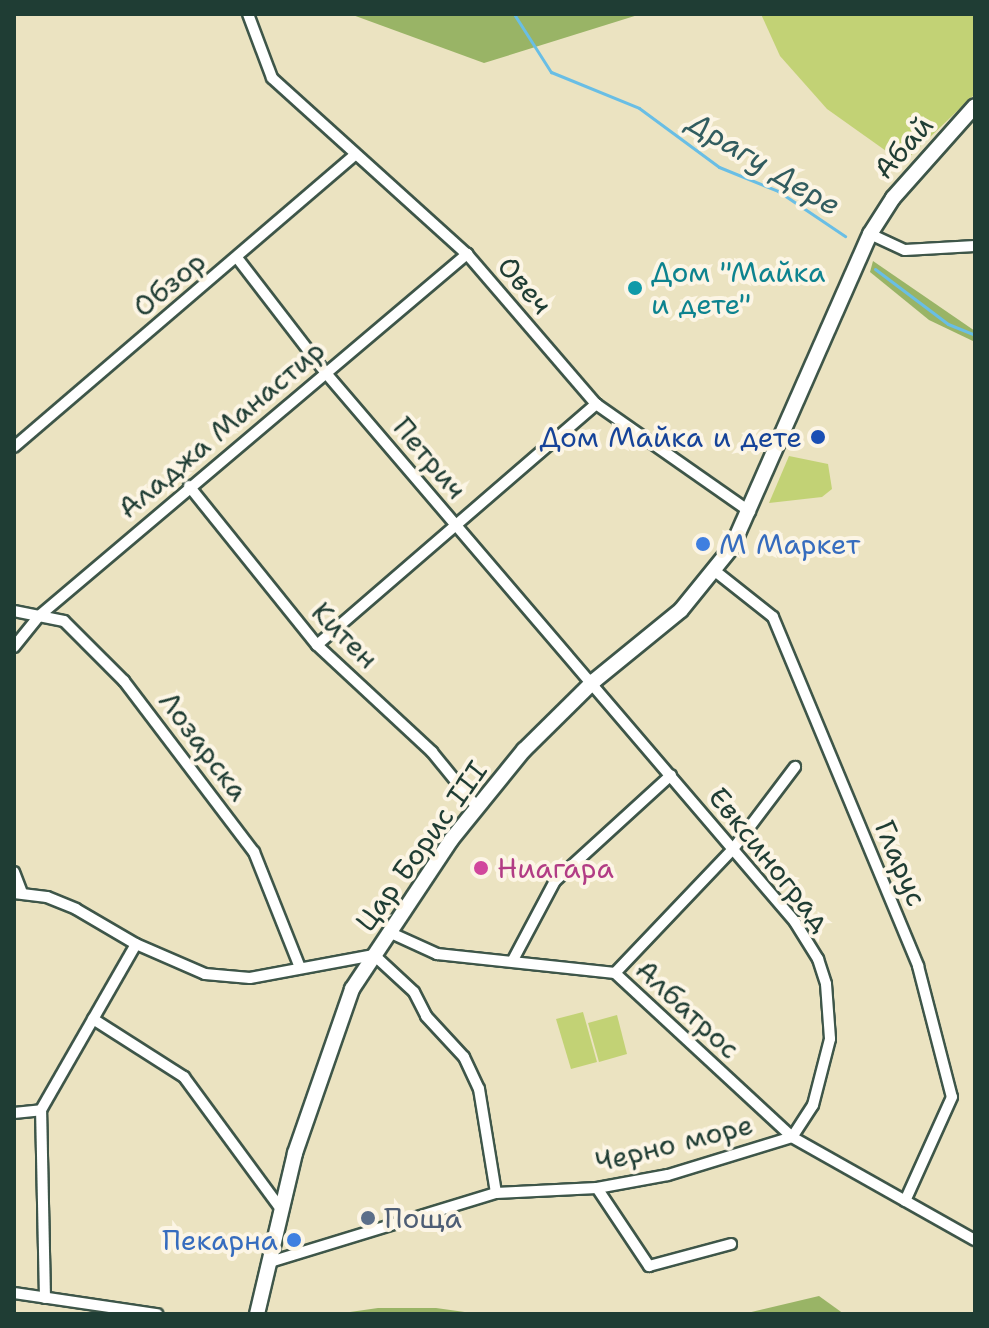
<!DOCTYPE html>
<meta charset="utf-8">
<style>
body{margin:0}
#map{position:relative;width:989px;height:1328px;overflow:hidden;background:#ebe3c1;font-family:"Shantell Sans",sans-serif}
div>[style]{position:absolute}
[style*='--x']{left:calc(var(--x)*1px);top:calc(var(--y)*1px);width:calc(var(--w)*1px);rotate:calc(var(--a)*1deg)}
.green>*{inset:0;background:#c2d275}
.forest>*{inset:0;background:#99b466}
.stream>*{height:3px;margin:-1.5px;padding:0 1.5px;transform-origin:1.5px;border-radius:1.5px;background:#69bee5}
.roads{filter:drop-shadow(2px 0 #3e5649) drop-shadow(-2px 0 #3e5649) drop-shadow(0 2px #3e5649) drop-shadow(0 -2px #3e5649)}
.street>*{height:10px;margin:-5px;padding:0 5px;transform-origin:5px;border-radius:5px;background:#fff}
.secondary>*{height:14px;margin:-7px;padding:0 7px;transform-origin:7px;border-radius:7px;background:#fff}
.dots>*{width:22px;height:22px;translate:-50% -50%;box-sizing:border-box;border:4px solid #fcf5e5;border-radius:50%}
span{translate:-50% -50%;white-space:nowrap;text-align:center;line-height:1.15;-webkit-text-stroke:8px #fcf5e5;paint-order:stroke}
.street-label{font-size:28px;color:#1f3d34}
.culture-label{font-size:28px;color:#0d838f}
.left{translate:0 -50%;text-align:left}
.transit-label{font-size:28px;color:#164399}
.right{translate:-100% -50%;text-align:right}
.shop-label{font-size:28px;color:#366cbe}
.hotel-label{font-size:28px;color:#b23c85}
.service-label{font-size:28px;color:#4e5e75}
.water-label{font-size:30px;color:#325d60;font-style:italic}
.frame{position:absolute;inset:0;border:16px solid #1f3d34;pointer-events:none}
</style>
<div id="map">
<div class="green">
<i style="clip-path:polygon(761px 14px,975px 14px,975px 94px,903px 163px,827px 109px,780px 56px)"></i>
<i style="clip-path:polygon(789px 456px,828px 464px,832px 489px,822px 497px,769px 503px)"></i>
<i style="clip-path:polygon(583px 1012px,597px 1062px,571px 1069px,556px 1019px)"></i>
<i style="clip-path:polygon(617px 1015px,627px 1054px,599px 1062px,588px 1023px)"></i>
</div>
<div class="forest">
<i style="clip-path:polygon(350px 14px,641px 14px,484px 63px)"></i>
<i style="clip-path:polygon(873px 261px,975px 331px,975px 342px,929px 320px,870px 272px)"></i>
<i style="clip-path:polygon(819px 1296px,844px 1314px,743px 1314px)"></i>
<i style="clip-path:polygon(378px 1308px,436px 1308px,479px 1314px,336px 1314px)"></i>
</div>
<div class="stream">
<i style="--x:514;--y:14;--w:69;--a:57.5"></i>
<i style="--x:551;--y:72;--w:95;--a:22.2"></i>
<i style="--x:639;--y:108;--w:99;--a:36.4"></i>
<i style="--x:719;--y:167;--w:64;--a:22.1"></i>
<i style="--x:778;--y:191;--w:81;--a:33.9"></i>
<i style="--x:875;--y:269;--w:91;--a:37"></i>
<i style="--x:948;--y:324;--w:29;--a:22"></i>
</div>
<div class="roads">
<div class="street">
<i style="--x:248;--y:14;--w:68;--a:69.4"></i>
<i style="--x:272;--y:78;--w:263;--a:42.1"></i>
<i style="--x:467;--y:254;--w:198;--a:49.3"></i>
<i style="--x:596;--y:404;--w:188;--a:35"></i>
<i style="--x:870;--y:234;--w:38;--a:25"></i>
<i style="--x:905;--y:250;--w:70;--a:-3.3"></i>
<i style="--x:238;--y:259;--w:143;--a:52.4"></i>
<i style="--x:325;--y:372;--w:723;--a:49.48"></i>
<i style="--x:795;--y:922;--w:44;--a:58.1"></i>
<i style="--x:818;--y:959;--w:26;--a:72"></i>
<i style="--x:826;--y:984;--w:55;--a:85.8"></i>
<i style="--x:830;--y:1039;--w:68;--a:104.4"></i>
<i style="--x:813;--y:1105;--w:38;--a:123"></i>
<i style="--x:14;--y:447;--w:448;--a:-40.6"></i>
<i style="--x:189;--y:486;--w:204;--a:51.2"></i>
<i style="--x:317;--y:645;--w:157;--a:42.9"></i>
<i style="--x:432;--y:752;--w:71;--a:50.7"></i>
<i style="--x:715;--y:571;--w:74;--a:38.4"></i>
<i style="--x:773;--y:617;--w:378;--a:67.4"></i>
<i style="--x:918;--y:966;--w:135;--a:75.5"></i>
<i style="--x:952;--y:1097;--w:114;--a:114.3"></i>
<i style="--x:14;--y:611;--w:51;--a:11.3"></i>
<i style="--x:64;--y:621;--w:85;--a:45"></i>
<i style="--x:124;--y:681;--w:215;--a:52.8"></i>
<i style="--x:254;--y:852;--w:122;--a:68.3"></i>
<i style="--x:317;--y:645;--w:369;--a:-40.8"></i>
<i style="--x:14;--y:647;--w:40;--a:-51"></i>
<i style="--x:39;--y:616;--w:561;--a:-40.22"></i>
<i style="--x:14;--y:872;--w:22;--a:69"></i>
<i style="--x:14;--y:893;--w:33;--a:7"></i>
<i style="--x:47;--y:897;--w:31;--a:22"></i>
<i style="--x:76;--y:909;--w:69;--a:30.3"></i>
<i style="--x:136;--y:944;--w:75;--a:23.5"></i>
<i style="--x:205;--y:974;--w:45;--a:5.1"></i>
<i style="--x:250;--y:978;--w:126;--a:-10.5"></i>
<i style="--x:374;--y:955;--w:54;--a:42.8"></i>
<i style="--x:414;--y:992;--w:27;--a:63"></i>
<i style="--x:426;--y:1016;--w:56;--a:47.2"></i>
<i style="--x:464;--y:1057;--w:35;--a:65"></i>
<i style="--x:479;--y:1089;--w:105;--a:80.7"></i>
<i style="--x:391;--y:933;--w:51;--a:24.5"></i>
<i style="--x:437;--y:954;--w:179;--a:6.1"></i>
<i style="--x:615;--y:973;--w:241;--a:42.8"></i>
<i style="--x:792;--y:1137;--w:210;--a:29.4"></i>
<i style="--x:513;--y:960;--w:89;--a:-62"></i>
<i style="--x:555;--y:881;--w:157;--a:-42.4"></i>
<i style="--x:615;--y:973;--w:171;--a:-46.4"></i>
<i style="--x:733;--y:849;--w:103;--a:-52.9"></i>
<i style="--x:93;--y:1019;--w:108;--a:32.5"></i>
<i style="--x:184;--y:1077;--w:164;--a:53.7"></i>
<i style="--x:14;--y:1113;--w:27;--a:-6"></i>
<i style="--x:597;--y:1188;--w:94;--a:56.3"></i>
<i style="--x:649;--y:1266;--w:85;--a:-15"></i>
<i style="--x:270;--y:1262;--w:236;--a:-17"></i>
<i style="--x:496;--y:1193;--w:101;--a:-2.8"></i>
<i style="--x:597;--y:1188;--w:72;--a:-10.4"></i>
<i style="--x:668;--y:1175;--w:130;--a:-17"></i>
<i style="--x:14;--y:1293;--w:145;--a:8.4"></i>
<i style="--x:45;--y:1298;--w:188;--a:-91.2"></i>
<i style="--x:41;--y:1110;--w:191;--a:-60.2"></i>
</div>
<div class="secondary">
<i style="--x:257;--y:1314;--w:165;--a:-76.7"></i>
<i style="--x:295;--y:1153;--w:174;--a:-70.8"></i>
<i style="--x:352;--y:989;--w:179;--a:-56.4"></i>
<i style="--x:451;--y:840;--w:116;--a:-51"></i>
<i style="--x:524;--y:750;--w:98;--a:-44.6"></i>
<i style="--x:594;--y:681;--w:112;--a:-39.2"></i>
<i style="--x:681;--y:610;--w:81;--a:-51"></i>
<i style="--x:732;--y:547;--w:342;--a:-66.2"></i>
<i style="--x:870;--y:234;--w:43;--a:-57.4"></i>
<i style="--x:893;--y:198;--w:123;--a:-48.3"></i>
</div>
</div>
<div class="dots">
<i style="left:635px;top:288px;background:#0f9aa8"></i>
<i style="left:818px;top:437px;background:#1a4fb4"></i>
<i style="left:703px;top:544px;background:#3f7fe0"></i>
<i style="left:481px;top:868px;background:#d1479c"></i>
<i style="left:368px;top:1218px;background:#5c6f8a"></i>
<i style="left:294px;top:1240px;background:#3f7fe0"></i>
</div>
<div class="street-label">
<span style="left:903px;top:147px;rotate:-49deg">Абай</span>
<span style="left:169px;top:284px;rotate:-40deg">Обзор</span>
<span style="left:525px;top:285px;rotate:49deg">Овеч</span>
<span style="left:221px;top:429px;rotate:-40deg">Аладжа Манастир</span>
<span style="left:430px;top:458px;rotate:50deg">Петрич</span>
<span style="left:345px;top:635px;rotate:45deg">Китен</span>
<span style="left:204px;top:746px;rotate:53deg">Лозарска</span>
<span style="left:421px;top:846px;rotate:-54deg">Цар Борис III</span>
<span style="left:770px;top:859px;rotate:51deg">Евксиноград</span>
<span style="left:901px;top:863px;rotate:67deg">Гларус</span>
<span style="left:688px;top:1009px;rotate:43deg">Албатрос</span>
<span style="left:674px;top:1143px;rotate:-14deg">Черно море</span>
</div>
<div class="culture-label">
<span class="left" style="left:651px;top:288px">Дом "Майка<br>и дете"</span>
</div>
<div class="transit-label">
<span class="right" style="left:802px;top:437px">Дом Майка и дете</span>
</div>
<div class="shop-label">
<span class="left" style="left:719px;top:544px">М Маркет</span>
<span class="right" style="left:278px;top:1240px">Пекарна</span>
</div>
<div class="hotel-label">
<span class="left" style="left:497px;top:868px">Ниагара</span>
</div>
<div class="service-label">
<span class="left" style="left:384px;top:1218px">Поща</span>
</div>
<div class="water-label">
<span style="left:764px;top:164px;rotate:31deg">Драгу Дере</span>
</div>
<div class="frame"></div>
</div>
